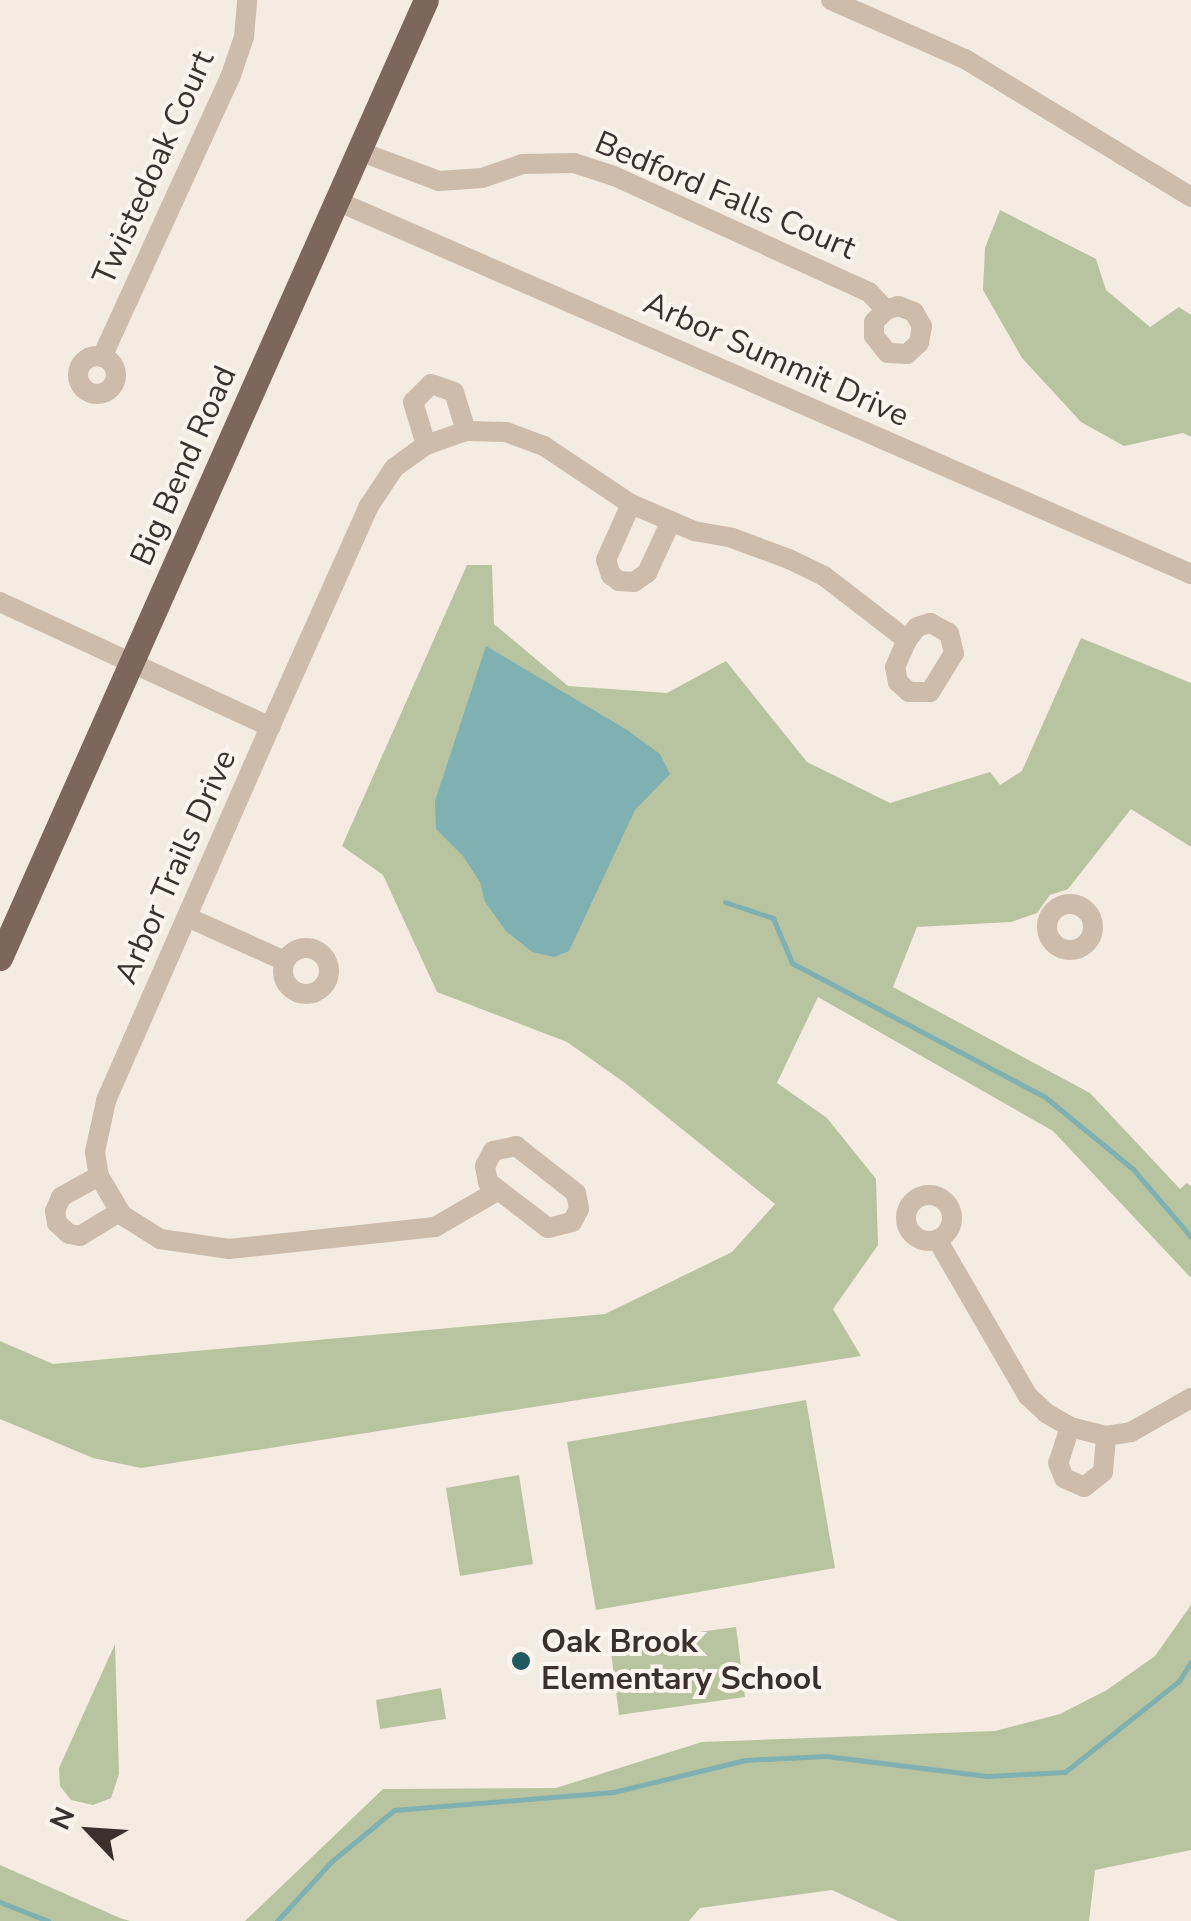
<!DOCTYPE html>
<style>
body{margin:0}
#map{position:relative;width:1191px;height:1921px;overflow:hidden;background:#f4ebe1;font-family:"Nunito Sans",sans-serif}
div>[style]{position:absolute}
[style*='--x']{left:calc(var(--x)*1px);top:calc(var(--y)*1px);width:calc(var(--w)*1px);rotate:calc(var(--a)*1deg)}
.green>*{inset:0;background:#b8c4a0}
.water>*{inset:0;background:#7fb0b2}
.stream>*{height:5px;margin:-2.5px;padding:0 2.5px;transform-origin:2.5px;border-radius:2.5px;background:#7fb0b2}
.minor>*{height:20px;margin:-10px;padding:0 10px;transform-origin:10px;border-radius:10px;background:#cdbbac}
.minor>.ring{margin:-10px;padding:0;box-sizing:content-box;background:none;border:20px solid #cdbbac;border-radius:50%}
.primary>*{height:25px;margin:-12.5px;padding:0 12.5px;transform-origin:12.5px;border-radius:12.5px;background:#7d675c}
.dots>*{width:28px;height:28px;translate:-50% -50%;box-sizing:border-box;border:5px solid #fbf5ee;border-radius:50%}
span{translate:-50% -50%;white-space:nowrap;text-align:center;line-height:1.15;-webkit-text-stroke:8px #fbf5ee;paint-order:stroke}
.street-label{font-size:32px;color:#3b302b}
.poi-label{font-size:32px;color:#3b302b;font-weight:700}
.left{translate:0 -50%;text-align:left}
.north{position:absolute;left:40px;top:1781px;width:100px;height:100px;-webkit-text-stroke:8px #fbf5ee;paint-order:stroke;rotate:295deg;font-size:28px;font-weight:700;line-height:40px;text-align:center;color:#3b302b}
.north::after{content:'';display:block;margin:auto;width:35px;height:45px;background:#3b302b;clip-path:polygon(50% 0,100% 100%,50% 72%,0 100%)}
</style>
<div id="map">
<div class="green">
<i style="clip-path:polygon(1000px 210px,1096px 259px,1106px 290px,1150px 327px,1179px 307px,1191px 315px,1191px 437px,1183px 433px,1124px 446px,1081px 422px,1022px 358px,983px 290px,985px 248px)"></i>
<i style="clip-path:polygon(467px 565px,492px 565px,494px 624px,568px 686px,667px 693px,726px 661px,807px 762px,890px 803px,990px 772px,1000px 785px,1022px 771px,1081px 638px,1191px 683px,1191px 847px,1131px 809px,1068px 889px,1050px 895px,1037px 913px,1011px 922px,917px 927px,893px 987px,1090px 1093px,1180px 1189px,1187px 1183px,1191px 1186px,1191px 1278px,1053px 1131px,818px 997px,777px 1083px,827px 1118px,876px 1179px,878px 1245px,833px 1309px,861px 1356px,141px 1468px,93px 1458px,0 1419px,0 1341px,53px 1364px,605px 1314px,732px 1252px,775px 1204px,625px 1083px,567px 1042px,437px 992px,383px 875px,342px 846px)"></i>
<i style="clip-path:polygon(806px 1400px,835px 1568px,596px 1610px,567px 1442px)"></i>
<i style="clip-path:polygon(519px 1475px,533px 1564px,460px 1576px,446px 1488px)"></i>
<i style="clip-path:polygon(1191px 1605px,1191px 1850px,1095px 1870px,1089px 1921px,898px 1921px,832px 1890px,700px 1908px,689px 1921px,245px 1921px,383px 1789px,556px 1788px,702px 1742px,995px 1731px,1060px 1714px,1107px 1690px,1155px 1656px)"></i>
<i style="clip-path:polygon(736px 1627px,745px 1697px,619px 1715px,610px 1644px)"></i>
<i style="clip-path:polygon(115px 1644px,119px 1774px,111px 1798px,93px 1805px,71px 1800px,60px 1786px,59px 1768px)"></i>
<i style="clip-path:polygon(441px 1688px,446px 1719px,380px 1729px,376px 1700px)"></i>
<i style="clip-path:polygon(0 1865px,120px 1918px,130px 1921px,0 1921px)"></i>
</div>
<div class="water">
<i style="clip-path:polygon(486px 646px,627px 730px,660px 754px,670px 774px,635px 810px,569px 951px,554px 957px,532px 952px,506px 931px,485px 902px,480px 882px,463px 856px,436px 829px,435px 801px)"></i>
</div>
<div class="stream">
<i style="--x:725;--y:902;--w:51;--a:18.4"></i>
<i style="--x:773;--y:918;--w:49;--a:67.1"></i>
<i style="--x:792;--y:963;--w:286;--a:27.9"></i>
<i style="--x:1045;--y:1097;--w:114;--a:39.3"></i>
<i style="--x:1133;--y:1169;--w:89;--a:49.5"></i>
<i style="--x:0;--y:1902;--w:52;--a:21.6"></i>
<i style="--x:277;--y:1921;--w:81;--a:-47.5"></i>
<i style="--x:332;--y:1861;--w:80;--a:-39.4"></i>
<i style="--x:394;--y:1810;--w:220;--a:-4.7"></i>
<i style="--x:613;--y:1792;--w:136;--a:-13.6"></i>
<i style="--x:745;--y:1760;--w:81;--a:-2.8"></i>
<i style="--x:826;--y:1756;--w:162;--a:7.1"></i>
<i style="--x:987;--y:1776;--w:78;--a:-2.9"></i>
<i style="--x:1065;--y:1772;--w:146;--a:-38.6"></i>
<i style="--x:1179;--y:1681;--w:22;--a:-58"></i>
</div>
<div class="minor">
<i style="--x:831;--y:0;--w:146;--a:23.8"></i>
<i style="--x:965;--y:59;--w:265;--a:31.4"></i>
<i style="--x:359;--y:151;--w:85;--a:20.6"></i>
<i style="--x:439;--y:181;--w:43;--a:-4"></i>
<i style="--x:482;--y:178;--w:43;--a:-18.9"></i>
<i style="--x:523;--y:164;--w:51;--a:-1.1"></i>
<i style="--x:574;--y:163;--w:42;--a:18"></i>
<i style="--x:614;--y:176;--w:280;--a:24.5"></i>
<i style="--x:869;--y:292;--w:25;--a:47"></i>
<i style="--x:886;--y:310;--w:17;--a:135"></i>
<i style="--x:874;--y:322;--w:14;--a:90"></i>
<i style="--x:874;--y:336;--w:22;--a:51"></i>
<i style="--x:888;--y:353;--w:19;--a:3"></i>
<i style="--x:907;--y:354;--w:16;--a:-43"></i>
<i style="--x:919;--y:343;--w:17;--a:-80"></i>
<i style="--x:922;--y:326;--w:16;--a:-120"></i>
<i style="--x:914;--y:312;--w:17;--a:-159"></i>
<i style="--x:898;--y:306;--w:13;--a:162"></i>
<i style="--x:337;--y:201;--w:932;--a:23.59"></i>
<i class="ring" style="left:78px;top:356px;width:18px;height:18px"></i>
<i style="--x:102;--y:357;--w:307;--a:-65.4"></i>
<i style="--x:230;--y:78;--w:43;--a:-71.1"></i>
<i style="--x:244;--y:37;--w:37;--a:-85"></i>
<i style="--x:426;--y:445;--w:45;--a:-106.8"></i>
<i style="--x:413;--y:402;--w:25;--a:-45"></i>
<i style="--x:431;--y:384;--w:24;--a:19"></i>
<i style="--x:454;--y:392;--w:41;--a:72.9"></i>
<i style="--x:631;--y:504;--w:61;--a:114.1"></i>
<i style="--x:606;--y:560;--w:16;--a:72"></i>
<i style="--x:611;--y:575;--w:10;--a:37"></i>
<i style="--x:619;--y:581;--w:15;--a:4"></i>
<i style="--x:634;--y:582;--w:16;--a:-35"></i>
<i style="--x:647;--y:573;--w:57;--a:-65.2"></i>
<i style="--x:0;--y:602;--w:298;--a:24.8"></i>
<i style="--x:270;--y:727;--w:408;--a:113.7"></i>
<i style="--x:106;--y:1101;--w:52;--a:102.2"></i>
<i style="--x:95;--y:1152;--w:24;--a:81"></i>
<i style="--x:99;--y:1176;--w:45;--a:59.5"></i>
<i style="--x:122;--y:1215;--w:45;--a:32.3"></i>
<i style="--x:160;--y:1239;--w:70;--a:8.2"></i>
<i style="--x:229;--y:1249;--w:207;--a:-6.1"></i>
<i style="--x:435;--y:1227;--w:72;--a:-30.1"></i>
<i style="--x:930;--y:623;--w:21;--a:28"></i>
<i style="--x:949;--y:633;--w:21;--a:76"></i>
<i style="--x:954;--y:653;--w:46;--a:121.6"></i>
<i style="--x:930;--y:692;--w:21;--a:180"></i>
<i style="--x:909;--y:692;--w:15;--a:-138"></i>
<i style="--x:898;--y:682;--w:15;--a:-101"></i>
<i style="--x:895;--y:667;--w:30;--a:-66"></i>
<i style="--x:907;--y:640;--w:16;--a:-52"></i>
<i style="--x:917;--y:627;--w:14;--a:-17"></i>
<i style="--x:270;--y:727;--w:242;--a:-65.9"></i>
<i style="--x:369;--y:506;--w:45;--a:-56.7"></i>
<i style="--x:394;--y:468;--w:39;--a:-36"></i>
<i style="--x:426;--y:445;--w:42;--a:-19.3"></i>
<i style="--x:466;--y:431;--w:40;--a:1.4"></i>
<i style="--x:506;--y:432;--w:40;--a:20.2"></i>
<i style="--x:544;--y:446;--w:105;--a:33.7"></i>
<i style="--x:631;--y:504;--w:69;--a:23.2"></i>
<i style="--x:694;--y:531;--w:39;--a:10"></i>
<i style="--x:732;--y:538;--w:61;--a:20.2"></i>
<i style="--x:789;--y:559;--w:39;--a:26"></i>
<i style="--x:824;--y:576;--w:105;--a:37.6"></i>
<i class="ring" style="left:1047px;top:904px;width:26px;height:26px"></i>
<i style="--x:187;--y:917;--w:107;--a:24.2"></i>
<i class="ring" style="left:283px;top:948px;width:26px;height:26px"></i>
<i style="--x:516;--y:1146;--w:76;--a:38.1"></i>
<i style="--x:576;--y:1193;--w:16;--a:79"></i>
<i style="--x:579;--y:1209;--w:15;--a:118"></i>
<i style="--x:572;--y:1222;--w:25;--a:166"></i>
<i style="--x:548;--y:1228;--w:76;--a:-142.5"></i>
<i style="--x:488;--y:1182;--w:16;--a:-101"></i>
<i style="--x:485;--y:1166;--w:17;--a:-62"></i>
<i style="--x:493;--y:1151;--w:24;--a:-12"></i>
<i style="--x:99;--y:1176;--w:43;--a:151.1"></i>
<i style="--x:61;--y:1197;--w:15;--a:113"></i>
<i style="--x:55;--y:1211;--w:12;--a:81"></i>
<i style="--x:57;--y:1223;--w:16;--a:43"></i>
<i style="--x:69;--y:1234;--w:11;--a:10"></i>
<i style="--x:80;--y:1236;--w:46;--a:-31.6"></i>
<i class="ring" style="left:906px;top:1195px;width:26px;height:26px"></i>
<i style="--x:938;--y:1241;--w:179;--a:59.9"></i>
<i style="--x:1028;--y:1396;--w:25;--a:43"></i>
<i style="--x:1046;--y:1413;--w:28;--a:30"></i>
<i style="--x:1070;--y:1427;--w:37;--a:14"></i>
<i style="--x:1106;--y:1436;--w:25;--a:-9"></i>
<i style="--x:1131;--y:1432;--w:69;--a:-29.5"></i>
<i style="--x:1070;--y:1427;--w:38;--a:108"></i>
<i style="--x:1058;--y:1463;--w:16;--a:68"></i>
<i style="--x:1064;--y:1478;--w:22;--a:24"></i>
<i style="--x:1084;--y:1487;--w:24;--a:-38"></i>
<i style="--x:1103;--y:1472;--w:36;--a:-85"></i>
</div>
<div class="primary">
<i style="--x:0;--y:958;--w:1048;--a:-66.03"></i>
</div>
<div class="dots">
<i style="left:521px;top:1661px;background:#1f5a5e"></i>
</div>
<div class="street-label">
<span style="left:154px;top:168px;rotate:-66deg">Twistedoak Court</span>
<span style="left:725px;top:196px;rotate:23deg">Bedford Falls Court</span>
<span style="left:776px;top:360px;rotate:24deg">Arbor Summit Drive</span>
<span style="left:184px;top:466px;rotate:-66deg">Big Bend Road</span>
<span style="left:176px;top:867px;rotate:-66deg">Arbor Trails Drive</span>
</div>
<div class="poi-label">
<span class="left" style="left:541px;top:1661px">Oak Brook<br>Elementary School</span>
</div>
<div class="north">N</div>
</div>
